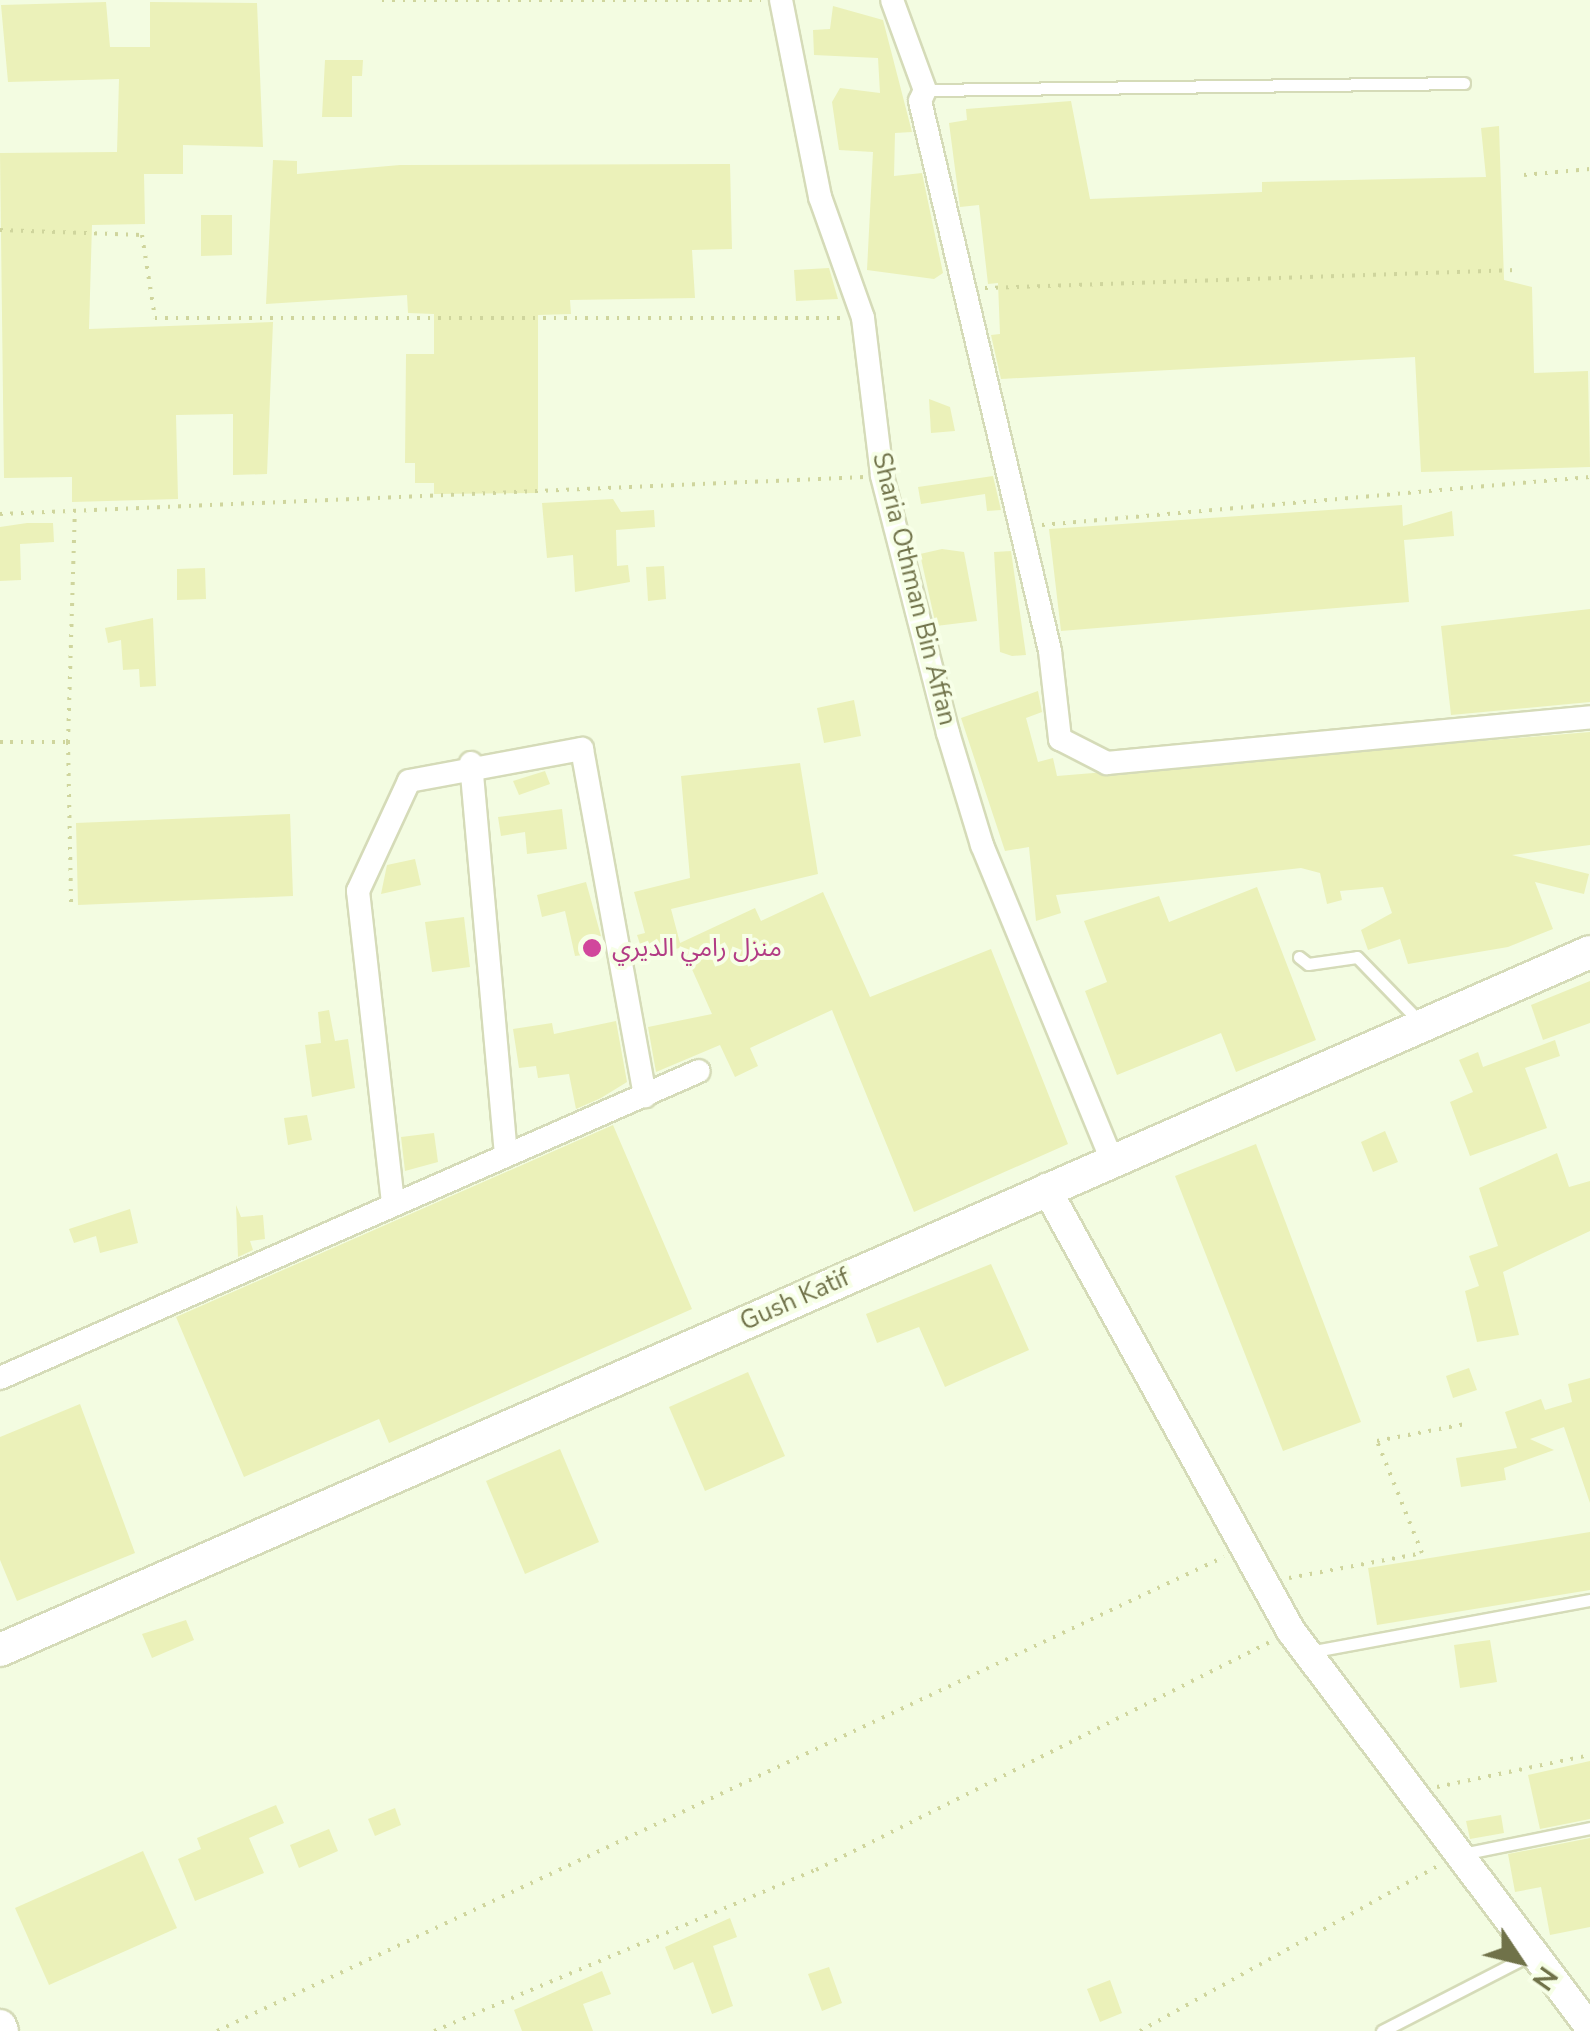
<!DOCTYPE html>
<meta charset="utf-8">
<style>
body{margin:0}
#map{position:relative;width:1590px;height:2031px;overflow:hidden;background:#f3fce1;font-family:"Nunito Sans","Noto Sans Arabic",sans-serif}
div>[style]{position:absolute}
[style*='--x']{left:calc(var(--x)*1px);top:calc(var(--y)*1px);width:calc(var(--w)*1px);rotate:calc(var(--a)*1deg)}
.building>*{inset:0;background:#ebf1b9}
.path>*{height:4px;margin-top:-2px;transform-origin:0;background:repeating-linear-gradient(90deg,#cfd59d 0 2.5px,transparent 0 10.5px)}
.roads{filter:drop-shadow(2px 0 #d5dbb8) drop-shadow(-2px 0 #d5dbb8) drop-shadow(0 2px #d5dbb8) drop-shadow(0 -2px #d5dbb8)}
.service>*{height:11px;margin:-5.5px;padding:0 5.5px;transform-origin:5.5px;border-radius:5.5px;background:#fff}
.minor>*{height:22px;margin:-11px;padding:0 11px;transform-origin:11px;border-radius:11px;background:#fff}
.tertiary>*{height:28px;margin:-14px;padding:0 14px;transform-origin:14px;border-radius:14px;background:#fff}
.secondary>*{height:32px;margin:-16px;padding:0 16px;transform-origin:16px;border-radius:16px;background:#fff}
.dots>*{width:28px;height:28px;translate:-50% -50%;box-sizing:border-box;border:5px solid #f7ffe7;border-radius:50%}
span{translate:-50% -50%;white-space:nowrap;text-align:center;line-height:1.15;-webkit-text-stroke:8px #f7ffe7;paint-order:stroke}
.street-label{font-size:25px;color:#707249}
.hotel-label{font-size:25px;color:#b23c85}
.left{translate:0 -50%;text-align:left}
.north{position:absolute;left:1470px;top:1911px;width:100px;height:100px;-webkit-text-stroke:8px #f7ffe7;paint-order:stroke;rotate:125deg;font-size:28px;font-weight:700;line-height:40px;text-align:center;color:#707249}
.north::after{content:'';display:block;margin:auto;width:35px;height:45px;background:#707249;clip-path:polygon(50% 0,100% 100%,50% 72%,0 100%)}
</style>
<div id="map">
<div class="building">
<i style="clip-path:polygon(106px 2px,110px 47px,150px 47px,150px 2px,257px 3px,263px 147px,183px 145px,183px 174px,144px 174px,145px 224px,92px 225px,89px 329px,273px 322px,267px 474px,233px 475px,233px 414px,176px 415px,178px 499px,72px 502px,72px 477px,4px 478px,0 153px,117px 152px,119px 79px,8px 82px,1px 5px)"></i>
<i style="clip-path:polygon(833px 6px,883px 20px,912px 132px,895px 133px,894px 176px,922px 173px,943px 273px,934px 279px,867px 270px,873px 152px,839px 150px,832px 102px,840px 88px,880px 93px,878px 58px,814px 55px,813px 30px,830px 29px)"></i>
<i style="clip-path:polygon(325px 60px,363px 60px,362px 76px,352px 76px,352px 117px,322px 117px)"></i>
<i style="clip-path:polygon(1071px 101px,1090px 199px,1262px 192px,1262px 182px,1486px 177px,1481px 128px,1499px 126px,1504px 280px,1532px 287px,1534px 373px,1588px 371px,1590px 467px,1421px 472px,1415px 357px,1001px 379px,991px 335px,1000px 334px,998px 283px,988px 284px,979px 205px,960px 207px,949px 123px,967px 120px,966px 109px)"></i>
<i style="clip-path:polygon(273px 160px,297px 161px,297px 174px,400px 165px,730px 164px,732px 249px,692px 250px,695px 298px,570px 300px,571px 314px,538px 315px,538px 493px,434px 494px,434px 483px,415px 483px,415px 463px,405px 463px,406px 354px,434px 354px,434px 314px,408px 313px,407px 295px,266px 304px)"></i>
<i style="clip-path:polygon(201px 215px,232px 215px,232px 255px,201px 256px)"></i>
<i style="clip-path:polygon(829px 268px,838px 299px,796px 301px,794px 270px)"></i>
<i style="clip-path:polygon(929px 399px,950px 407px,955px 431px,931px 433px)"></i>
<i style="clip-path:polygon(993px 476px,1001px 510px,987px 511px,985px 494px,921px 504px,918px 487px)"></i>
<i style="clip-path:polygon(613px 499px,621px 512px,654px 510px,655px 527px,616px 530px,617px 566px,628px 565px,630px 582px,575px 592px,573px 555px,547px 558px,542px 503px)"></i>
<i style="clip-path:polygon(1402px 505px,1403px 526px,1452px 511px,1454px 536px,1404px 540px,1409px 602px,1061px 631px,1049px 529px)"></i>
<i style="clip-path:polygon(27px 523px,53px 523px,54px 542px,20px 544px,21px 580px,0 581px,0 527px)"></i>
<i style="clip-path:polygon(942px 549px,964px 552px,977px 621px,936px 626px,920px 554px)"></i>
<i style="clip-path:polygon(1011px 551px,1026px 655px,1012px 656px,1000px 652px,994px 552px)"></i>
<i style="clip-path:polygon(664px 566px,666px 599px,648px 601px,646px 567px)"></i>
<i style="clip-path:polygon(205px 568px,206px 599px,177px 600px,177px 569px)"></i>
<i style="clip-path:polygon(1590px 609px,1590px 702px,1451px 715px,1441px 626px)"></i>
<i style="clip-path:polygon(153px 618px,156px 686px,140px 687px,139px 669px,123px 670px,121px 640px,108px 643px,105px 628px)"></i>
<i style="clip-path:polygon(1038px 691px,1042px 712px,1026px 718px,1038px 762px,1053px 758px,1057px 776px,1590px 732px,1590px 845px,1512px 855px,1589px 874px,1584px 894px,1535px 882px,1553px 929px,1508px 947px,1408px 964px,1400px 939px,1368px 950px,1361px 930px,1392px 913px,1383px 887px,1340px 891px,1342px 900px,1327px 904px,1320px 873px,1301px 868px,1056px 895px,1061px 913px,1036px 921px,1029px 847px,1005px 851px,961px 718px)"></i>
<i style="clip-path:polygon(854px 700px,861px 736px,824px 743px,817px 708px)"></i>
<i style="clip-path:polygon(800px 763px,818px 874px,671px 909px,680px 943px,755px 908px,761px 921px,823px 892px,870px 997px,991px 949px,1068px 1144px,914px 1212px,832px 1010px,750px 1048px,758px 1066px,735px 1077px,720px 1045px,656px 1072px,648px 1027px,712px 1014px,682px 947px,645px 959px,637px 935px,645px 933px,634px 892px,690px 878px,681px 776px)"></i>
<i style="clip-path:polygon(545px 771px,550px 784px,519px 795px,513px 781px)"></i>
<i style="clip-path:polygon(562px 809px,567px 849px,527px 854px,525px 832px,501px 836px,498px 817px)"></i>
<i style="clip-path:polygon(290px 814px,293px 896px,78px 905px,76px 823px)"></i>
<i style="clip-path:polygon(415px 859px,421px 885px,381px 894px,387px 865px)"></i>
<i style="clip-path:polygon(586px 882px,601px 936px,589px 938px,591px 954px,575px 956px,565px 911px,542px 917px,537px 895px)"></i>
<i style="clip-path:polygon(1257px 887px,1316px 1040px,1236px 1072px,1221px 1033px,1117px 1075px,1085px 991px,1107px 982px,1084px 921px,1159px 896px,1169px 922px)"></i>
<i style="clip-path:polygon(464px 917px,470px 967px,432px 972px,425px 922px)"></i>
<i style="clip-path:polygon(1590px 981px,1590px 1023px,1543px 1040px,1531px 1005px)"></i>
<i style="clip-path:polygon(329px 1010px,335px 1041px,348px 1039px,355px 1088px,312px 1097px,305px 1045px,321px 1043px,318px 1012px)"></i>
<i style="clip-path:polygon(616px 1021px,627px 1082px,601px 1098px,576px 1109px,569px 1074px,538px 1078px,536px 1066px,519px 1068px,513px 1029px,552px 1023px,554px 1034px)"></i>
<i style="clip-path:polygon(1555px 1040px,1560px 1056px,1525px 1068px,1547px 1128px,1470px 1156px,1450px 1102px,1473px 1092px,1459px 1060px,1478px 1052px,1483px 1067px)"></i>
<i style="clip-path:polygon(307px 1115px,312px 1140px,288px 1145px,284px 1118px)"></i>
<i style="clip-path:polygon(613px 1125px,692px 1309px,389px 1443px,379px 1419px,244px 1477px,176px 1317px)"></i>
<i style="clip-path:polygon(1385px 1131px,1398px 1162px,1373px 1172px,1361px 1142px)"></i>
<i style="clip-path:polygon(434px 1133px,438px 1162px,405px 1171px,401px 1137px)"></i>
<i style="clip-path:polygon(1256px 1144px,1361px 1422px,1283px 1451px,1175px 1176px)"></i>
<i style="clip-path:polygon(1557px 1153px,1569px 1187px,1590px 1181px,1590px 1231px,1503px 1272px,1519px 1335px,1477px 1342px,1465px 1291px,1479px 1286px,1469px 1256px,1498px 1246px,1479px 1188px)"></i>
<i style="clip-path:polygon(236px 1205px,241px 1217px,263px 1215px,265px 1239px,250px 1241px,253px 1250px,238px 1257px)"></i>
<i style="clip-path:polygon(130px 1209px,138px 1243px,100px 1253px,96px 1236px,74px 1243px,69px 1229px)"></i>
<i style="clip-path:polygon(991px 1264px,1029px 1350px,945px 1387px,919px 1327px,877px 1343px,866px 1314px)"></i>
<i style="clip-path:polygon(1469px 1368px,1477px 1390px,1453px 1398px,1446px 1376px)"></i>
<i style="clip-path:polygon(748px 1372px,785px 1456px,705px 1491px,669px 1407px)"></i>
<i style="clip-path:polygon(1590px 1378px,1590px 1503px,1564px 1427px,1530px 1439px,1554px 1450px,1504px 1468px,1506px 1480px,1461px 1487px,1456px 1458px,1517px 1448px,1505px 1412px,1541px 1399px,1545px 1410px,1572px 1402px,1568px 1384px)"></i>
<i style="clip-path:polygon(80px 1404px,135px 1553px,17px 1601px,0 1560px,0 1437px)"></i>
<i style="clip-path:polygon(560px 1449px,599px 1542px,525px 1574px,486px 1481px)"></i>
<i style="clip-path:polygon(1590px 1532px,1590px 1590px,1377px 1625px,1368px 1568px)"></i>
<i style="clip-path:polygon(186px 1620px,194px 1640px,152px 1658px,142px 1634px)"></i>
<i style="clip-path:polygon(1490px 1640px,1497px 1682px,1460px 1688px,1454px 1645px)"></i>
<i style="clip-path:polygon(1590px 1761px,1590px 1819px,1540px 1829px,1528px 1775px)"></i>
<i style="clip-path:polygon(276px 1805px,284px 1823px,249px 1838px,264px 1873px,195px 1901px,178px 1859px,201px 1849px,197px 1838px)"></i>
<i style="clip-path:polygon(395px 1808px,401px 1825px,375px 1836px,368px 1819px)"></i>
<i style="clip-path:polygon(1501px 1815px,1504px 1833px,1470px 1839px,1466px 1821px)"></i>
<i style="clip-path:polygon(329px 1829px,338px 1851px,299px 1868px,290px 1845px)"></i>
<i style="clip-path:polygon(1590px 1838px,1590px 1927px,1550px 1935px,1541px 1887px,1515px 1892px,1508px 1854px)"></i>
<i style="clip-path:polygon(143px 1851px,177px 1928px,49px 1985px,15px 1908px)"></i>
<i style="clip-path:polygon(730px 1918px,737px 1937px,713px 1946px,733px 2006px,712px 2014px,693px 1962px,674px 1970px,665px 1947px)"></i>
<i style="clip-path:polygon(829px 1967px,842px 2003px,822px 2011px,808px 1974px)"></i>
<i style="clip-path:polygon(602px 1971px,611px 1994px,583px 2004px,593px 2031px,522px 2031px,514px 2010px)"></i>
<i style="clip-path:polygon(1110px 1980px,1122px 2013px,1100px 2022px,1087px 1989px)"></i>
</div>
<div class="path">
<i style="--x:382;--y:0;--w:379;--a:0"></i>
<i style="--x:1524;--y:175;--w:66;--a:-5.2"></i>
<i style="--x:0;--y:230;--w:142;--a:2"></i>
<i style="--x:142;--y:235;--w:84;--a:81.1"></i>
<i style="--x:155;--y:318;--w:687;--a:0"></i>
<i style="--x:985;--y:288;--w:532;--a:-1.94"></i>
<i style="--x:0;--y:514;--w:865;--a:-2.45"></i>
<i style="--x:1042;--y:525;--w:550;--a:-5.01"></i>
<i style="--x:0;--y:742;--w:68;--a:0"></i>
<i style="--x:68;--y:742;--w:230;--a:-88.3"></i>
<i style="--x:68;--y:742;--w:162;--a:88.9"></i>
<i style="--x:1289;--y:1578;--w:135;--a:-10.6"></i>
<i style="--x:1422;--y:1553;--w:121;--a:-111.9"></i>
<i style="--x:1377;--y:1441;--w:90;--a:-10.9"></i>
<i style="--x:1437;--y:1787;--w:156;--a:-11.8"></i>
<i style="--x:217;--y:2031;--w:1113;--a:-25.21"></i>
<i style="--x:434;--y:2031;--w:415;--a:-22.9"></i>
<i style="--x:816;--y:1870;--w:510;--a:-26.67"></i>
<i style="--x:1140;--y:2031;--w:344;--a:-29"></i>
</div>
<div class="roads">
<div class="service">
<i style="--x:925;--y:90;--w:539;--a:-0.74"></i>
<i style="--x:1299;--y:957;--w:11;--a:38"></i>
<i style="--x:1308;--y:964;--w:49;--a:-8.1"></i>
<i style="--x:1357;--y:957;--w:92;--a:45.9"></i>
<i style="--x:1309;--y:1652;--w:286;--a:-10.5"></i>
<i style="--x:1462;--y:1854;--w:131;--a:-11.5"></i>
<i style="--x:1382;--y:2031;--w:171;--a:-27.2"></i>
</div>
<div class="minor">
<i style="--x:781;--y:0;--w:201;--a:78.8"></i>
<i style="--x:820;--y:197;--w:128;--a:70.4"></i>
<i style="--x:863;--y:318;--w:159;--a:83.1"></i>
<i style="--x:882;--y:476;--w:265;--a:75.6"></i>
<i style="--x:948;--y:733;--w:117;--a:73.1"></i>
<i style="--x:982;--y:845;--w:341;--a:67.6"></i>
<i style="--x:892;--y:0;--w:96;--a:69.9"></i>
<i style="--x:925;--y:90;--w:12;--a:114"></i>
<i style="--x:920;--y:101;--w:565;--a:76.7"></i>
<i style="--x:1050;--y:651;--w:89;--a:83.5"></i>
<i style="--x:1060;--y:739;--w:53;--a:27.1"></i>
<i style="--x:1107;--y:763;--w:485;--a:-5.4"></i>
<i style="--x:471;--y:763;--w:394;--a:84.9"></i>
<i style="--x:393;--y:1203;--w:314;--a:-96.4"></i>
<i style="--x:358;--y:891;--w:121;--a:-65.1"></i>
<i style="--x:409;--y:781;--w:176;--a:-10.5"></i>
<i style="--x:582;--y:749;--w:353;--a:79.7"></i>
<i style="--x:0;--y:1378;--w:763;--a:-23.71"></i>
</div>
<div class="tertiary">
<i style="--x:1046;--y:1188;--w:506;--a:61.06"></i>
<i style="--x:1291;--y:1631;--w:497;--a:53"></i>
</div>
<div class="secondary">
<i style="--x:0;--y:1650;--w:1736;--a:-23.7"></i>
<i style="--x:0;--y:2026;--w:5;--a:68"></i>
</div>
</div>
<div class="dots">
<i style="left:592px;top:948px;background:#d1479c"></i>
</div>
<div class="street-label">
<span style="left:914px;top:589px;rotate:76deg">Sharia Othman Bin Affan</span>
<span style="left:795px;top:1300px;rotate:-24deg">Gush Katif</span>
</div>
<div class="hotel-label">
<span class="left" style="left:612px;top:948px">منزل رامي الديري</span>
</div>
<div class="north">N</div>
</div>
